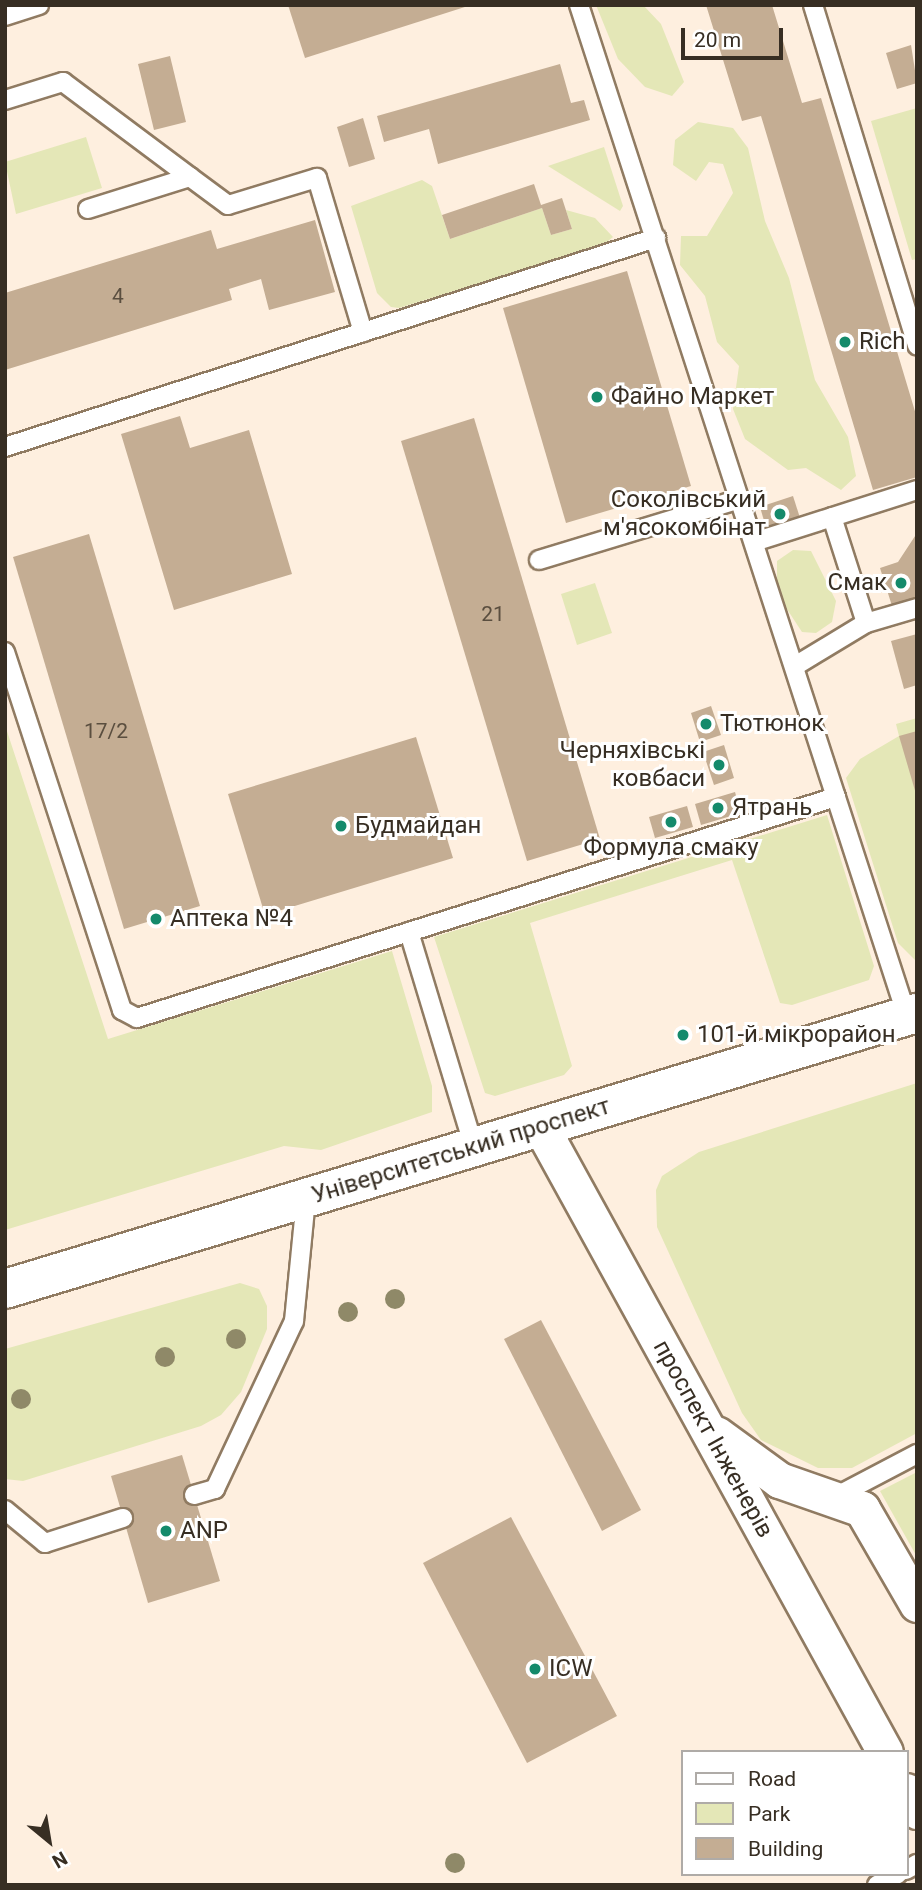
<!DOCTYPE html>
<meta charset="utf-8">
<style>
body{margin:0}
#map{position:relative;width:922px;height:1890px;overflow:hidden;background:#feefdf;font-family:Roboto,sans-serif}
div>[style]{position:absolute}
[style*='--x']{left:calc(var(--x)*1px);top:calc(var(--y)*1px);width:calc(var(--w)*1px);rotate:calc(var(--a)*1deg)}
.green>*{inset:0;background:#e4e7b7}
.building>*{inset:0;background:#c4ad93}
.roads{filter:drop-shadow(2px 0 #907b62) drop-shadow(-2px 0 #907b62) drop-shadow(0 2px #907b62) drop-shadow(0 -2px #907b62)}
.lane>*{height:18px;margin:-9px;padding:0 9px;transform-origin:9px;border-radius:9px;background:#fff}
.street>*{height:35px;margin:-17.5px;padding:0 17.5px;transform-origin:17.5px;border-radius:17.5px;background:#fff}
.primary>*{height:38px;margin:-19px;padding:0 19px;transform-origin:19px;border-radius:19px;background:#fff}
.trees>*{width:20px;height:20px;margin:-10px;border-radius:50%;background:#8f8968}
.dots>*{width:19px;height:19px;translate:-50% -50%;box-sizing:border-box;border:4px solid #fff;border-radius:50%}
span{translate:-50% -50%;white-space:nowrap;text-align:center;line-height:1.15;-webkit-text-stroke:6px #fff;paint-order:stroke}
.number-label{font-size:21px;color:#5a4e3f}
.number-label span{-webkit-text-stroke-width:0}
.poi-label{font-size:24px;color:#372e23}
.left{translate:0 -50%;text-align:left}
.right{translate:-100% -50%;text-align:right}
.street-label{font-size:24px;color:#372e23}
.frame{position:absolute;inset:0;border:7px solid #372e23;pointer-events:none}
.legend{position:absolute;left:681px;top:1750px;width:228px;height:126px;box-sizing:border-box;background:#fff;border:2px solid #afaba7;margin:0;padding:9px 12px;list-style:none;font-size:21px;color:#372e23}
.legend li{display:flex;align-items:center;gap:14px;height:35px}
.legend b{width:35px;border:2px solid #afaba7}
.north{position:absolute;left:14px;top:1806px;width:70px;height:70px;-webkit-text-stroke:5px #fff;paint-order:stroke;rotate:150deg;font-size:19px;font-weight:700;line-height:28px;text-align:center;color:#372e23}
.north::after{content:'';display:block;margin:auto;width:24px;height:32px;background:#372e23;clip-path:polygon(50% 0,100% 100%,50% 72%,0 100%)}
.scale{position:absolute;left:681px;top:28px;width:102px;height:32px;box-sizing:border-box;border:4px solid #372e23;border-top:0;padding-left:9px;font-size:21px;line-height:24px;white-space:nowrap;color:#372e23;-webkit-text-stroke:5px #fff;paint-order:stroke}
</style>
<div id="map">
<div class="green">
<i style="clip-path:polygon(596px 5px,643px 5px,661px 24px,684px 82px,672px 96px,645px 87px,618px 59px)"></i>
<i style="clip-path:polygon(917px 108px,917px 259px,912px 260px,871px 121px)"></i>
<i style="clip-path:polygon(698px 122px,733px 128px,748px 148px,765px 221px,789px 278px,815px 380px,848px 437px,856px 476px,841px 490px,806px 468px,788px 470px,745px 439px,733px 409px,739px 366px,717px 342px,705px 296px,680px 265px,681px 236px,707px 236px,733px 193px,723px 164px,709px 162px,696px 181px,673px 165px,675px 140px)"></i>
<i style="clip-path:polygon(86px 137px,102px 188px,16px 214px,5px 162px)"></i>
<i style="clip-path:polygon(604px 147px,623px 206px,620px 211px,548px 166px)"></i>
<i style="clip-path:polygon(422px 180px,432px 186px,450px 239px,542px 208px,551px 235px,572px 229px,566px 210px,595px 218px,613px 237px,603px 245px,399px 308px,391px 307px,377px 293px,351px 206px)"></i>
<i style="clip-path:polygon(793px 550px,811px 551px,836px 601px,832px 622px,816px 633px,802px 632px,777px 594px,777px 561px)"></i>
<i style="clip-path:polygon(595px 583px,612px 633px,577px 645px,561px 594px)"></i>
<i style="clip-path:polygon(917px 718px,917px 962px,898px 943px,846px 778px,860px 759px,899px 736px,896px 724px)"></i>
<i style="clip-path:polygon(5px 725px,108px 1039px,392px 951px,432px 1086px,432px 1112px,321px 1150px,284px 1146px,5px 1230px)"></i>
<i style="clip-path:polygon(827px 815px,874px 966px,869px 980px,792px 1005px,780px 1003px,732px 860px,530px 923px,572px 1066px,564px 1075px,495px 1096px,485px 1093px,434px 937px)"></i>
<i style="clip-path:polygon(917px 1083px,917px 1433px,852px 1468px,818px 1468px,761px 1440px,742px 1413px,657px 1227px,656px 1190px,662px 1176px,699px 1152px)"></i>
<i style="clip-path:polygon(240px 1283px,259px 1289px,267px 1306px,267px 1329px,241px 1392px,221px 1415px,201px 1426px,23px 1481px,5px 1479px,5px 1349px)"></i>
<i style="clip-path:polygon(917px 1472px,917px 1557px,880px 1491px)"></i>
</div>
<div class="building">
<i style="clip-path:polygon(288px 5px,468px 5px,468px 6px,305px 58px)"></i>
<i style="clip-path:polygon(706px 5px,772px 5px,802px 103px,821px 98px,917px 418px,917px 477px,873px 490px,761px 116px,742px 121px)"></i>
<i style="clip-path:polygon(911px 45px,917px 83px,897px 89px,886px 53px)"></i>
<i style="clip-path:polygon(170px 56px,186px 122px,154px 130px,138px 64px)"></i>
<i style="clip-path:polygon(560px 64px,571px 103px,584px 100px,590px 120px,438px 164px,429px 129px,384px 142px,377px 116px)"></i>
<i style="clip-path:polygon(363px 118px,375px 159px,349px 167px,337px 127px)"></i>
<i style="clip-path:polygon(534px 184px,541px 205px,562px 198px,572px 229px,551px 235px,542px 208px,450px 239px,442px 215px)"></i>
<i style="clip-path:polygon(315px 220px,335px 292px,269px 310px,261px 279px,229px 289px,232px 300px,5px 370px,5px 293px,211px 230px,217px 249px)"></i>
<i style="clip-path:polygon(627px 271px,691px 486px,566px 523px,503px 308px)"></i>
<i style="clip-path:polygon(180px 416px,190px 448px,249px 430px,292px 574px,174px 610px,121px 434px)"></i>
<i style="clip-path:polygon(474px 418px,600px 839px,527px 861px,401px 441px)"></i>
<i style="clip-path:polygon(793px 496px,801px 521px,767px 531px,760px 507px)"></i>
<i style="clip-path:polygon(917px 533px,917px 598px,892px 606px,880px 568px,898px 562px)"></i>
<i style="clip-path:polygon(89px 534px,200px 906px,124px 929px,13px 557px)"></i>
<i style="clip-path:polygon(917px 634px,917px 685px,904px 689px,891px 641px)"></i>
<i style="clip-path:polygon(711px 706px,721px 735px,700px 742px,691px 713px)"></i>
<i style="clip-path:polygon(917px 731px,917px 794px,916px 794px,899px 736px)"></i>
<i style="clip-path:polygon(416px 737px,453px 858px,265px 915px,228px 794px)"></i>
<i style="clip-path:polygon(724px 745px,734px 778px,714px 785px,703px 752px)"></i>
<i style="clip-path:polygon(735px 792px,741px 813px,701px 825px,695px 804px)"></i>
<i style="clip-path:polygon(687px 806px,693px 827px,655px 838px,649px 817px)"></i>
<i style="clip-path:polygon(541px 1320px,641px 1510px,602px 1531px,504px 1339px)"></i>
<i style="clip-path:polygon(182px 1455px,220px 1581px,148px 1603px,111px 1476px)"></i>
<i style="clip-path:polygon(511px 1517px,617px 1716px,527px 1763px,423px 1563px)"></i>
</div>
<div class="roads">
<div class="lane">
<i style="--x:579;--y:5;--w:1063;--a:72.03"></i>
<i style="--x:813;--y:5;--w:356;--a:73"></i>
<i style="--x:5;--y:16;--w:36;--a:-18"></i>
<i style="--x:5;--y:100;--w:61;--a:-17.2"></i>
<i style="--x:63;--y:82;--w:159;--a:36.8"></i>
<i style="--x:88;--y:209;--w:107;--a:-17.4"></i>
<i style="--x:190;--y:177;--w:47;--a:36.4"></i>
<i style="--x:228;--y:205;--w:93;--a:-16.9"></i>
<i style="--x:317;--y:178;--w:161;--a:73.4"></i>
<i style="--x:5;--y:447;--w:684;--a:-17.8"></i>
<i style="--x:832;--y:517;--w:111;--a:72.2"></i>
<i style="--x:754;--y:542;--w:171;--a:-17.7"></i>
<i style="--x:539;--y:560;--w:210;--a:-16.9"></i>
<i style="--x:5;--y:652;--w:377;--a:71.9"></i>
<i style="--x:122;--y:1010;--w:17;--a:28"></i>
<i style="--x:137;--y:1018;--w:733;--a:-17.55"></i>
<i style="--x:795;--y:666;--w:83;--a:-31.2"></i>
<i style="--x:866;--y:623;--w:53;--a:-16.4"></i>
<i style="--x:409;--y:932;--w:225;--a:73.2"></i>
<i style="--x:194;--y:1495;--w:22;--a:-16"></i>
<i style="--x:215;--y:1489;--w:186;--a:-64.8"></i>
<i style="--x:294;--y:1321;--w:124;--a:-84.4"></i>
<i style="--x:835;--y:1497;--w:93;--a:-27.7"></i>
<i style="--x:5;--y:1510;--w:52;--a:39.5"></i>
<i style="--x:45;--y:1543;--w:82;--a:-17.8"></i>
<i style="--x:906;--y:1870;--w:13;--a:-29"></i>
<i style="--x:877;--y:1885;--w:24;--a:-28"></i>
</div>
<div class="street">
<i style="--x:541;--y:1127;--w:713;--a:61.17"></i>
<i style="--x:716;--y:1434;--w:78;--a:36.1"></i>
<i style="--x:779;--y:1480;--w:88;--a:19.3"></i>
<i style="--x:862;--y:1509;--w:110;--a:59.9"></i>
<i style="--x:906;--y:1791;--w:23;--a:61"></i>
</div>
<div class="primary">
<i style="--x:5;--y:1289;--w:953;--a:-16.84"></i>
</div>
</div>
<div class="trees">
<i style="left:395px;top:1299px"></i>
<i style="left:348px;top:1312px"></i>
<i style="left:236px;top:1339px"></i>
<i style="left:165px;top:1357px"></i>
<i style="left:21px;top:1399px"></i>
<i style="left:455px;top:1863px"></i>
</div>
<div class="dots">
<i style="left:845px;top:342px;background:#148a6b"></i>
<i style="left:597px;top:397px;background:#148a6b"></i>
<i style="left:780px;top:514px;background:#148a6b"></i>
<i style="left:901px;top:583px;background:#148a6b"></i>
<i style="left:706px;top:724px;background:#148a6b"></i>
<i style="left:719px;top:765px;background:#148a6b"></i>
<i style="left:718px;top:808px;background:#148a6b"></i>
<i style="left:671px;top:822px;background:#148a6b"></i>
<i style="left:341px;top:826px;background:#148a6b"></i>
<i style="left:156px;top:919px;background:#148a6b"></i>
<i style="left:683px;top:1035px;background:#148a6b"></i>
<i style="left:166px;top:1531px;background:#148a6b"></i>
<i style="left:535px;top:1669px;background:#148a6b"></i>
</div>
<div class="number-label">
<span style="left:118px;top:296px">4</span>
<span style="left:493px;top:614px">21</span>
<span style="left:106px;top:731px">17/2</span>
</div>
<div class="poi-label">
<span class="left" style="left:859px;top:342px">Rich</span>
<span class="left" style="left:611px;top:397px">Файно Маркет</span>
<span class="right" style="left:766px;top:514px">Соколівський<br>м'ясокомбінат</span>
<span class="right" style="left:887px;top:583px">Смак</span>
<span class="left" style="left:720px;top:724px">Тютюнок</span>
<span class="right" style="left:705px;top:765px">Черняхівські<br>ковбаси</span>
<span class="left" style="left:732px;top:808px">Ятрань</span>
<span class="left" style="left:355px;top:826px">Будмайдан</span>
<span style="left:671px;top:848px">Формула смаку</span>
<span class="left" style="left:170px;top:919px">Аптека №4</span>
<span class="left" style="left:697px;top:1035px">101-й мікрорайон</span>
<span class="left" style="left:180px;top:1531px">ANP</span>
<span class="left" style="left:549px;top:1669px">ICW</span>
</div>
<div class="street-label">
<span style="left:461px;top:1151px;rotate:-17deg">Університетський проспект</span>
<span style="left:713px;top:1439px;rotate:61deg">проспект Інженерів</span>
</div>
<div class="frame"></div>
<ul class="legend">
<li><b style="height:9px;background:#fff"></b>Road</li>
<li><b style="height:19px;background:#e4e7b7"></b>Park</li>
<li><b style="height:19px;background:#c4ad93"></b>Building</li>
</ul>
<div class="north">N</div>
<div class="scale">20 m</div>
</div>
